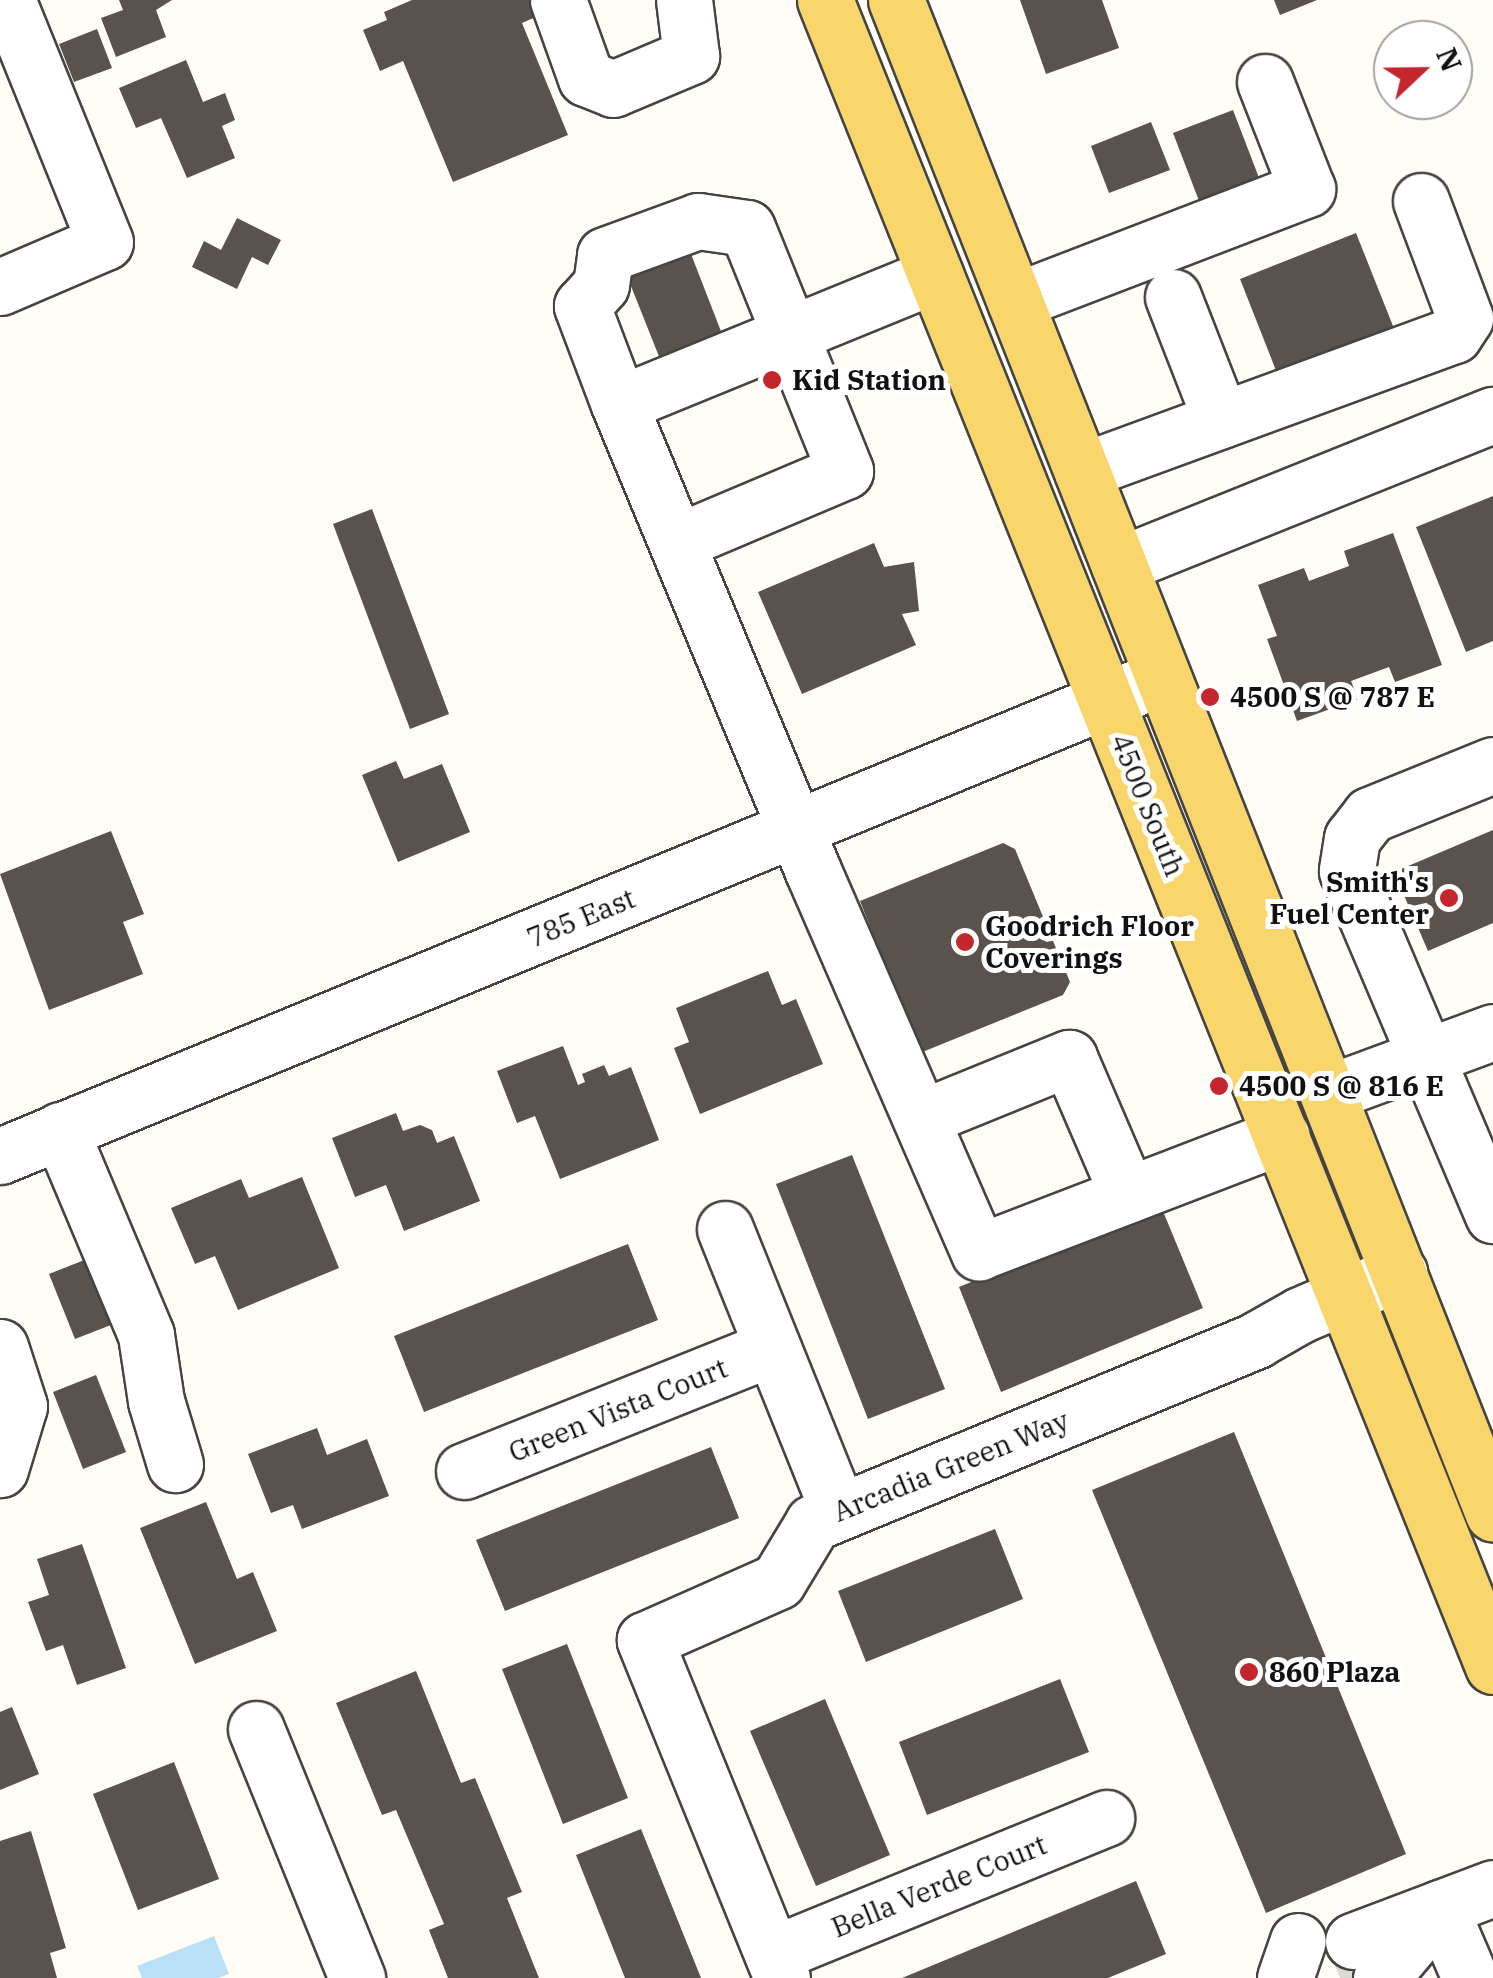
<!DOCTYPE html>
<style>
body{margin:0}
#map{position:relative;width:1493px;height:1978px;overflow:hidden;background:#fffdf5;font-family:"IBM Plex Serif",serif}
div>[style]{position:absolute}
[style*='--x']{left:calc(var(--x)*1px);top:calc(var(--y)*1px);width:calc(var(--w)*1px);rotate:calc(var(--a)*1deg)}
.water>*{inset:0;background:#b9e0f7}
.building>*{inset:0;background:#5a524d}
.minor-tunnel>*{height:55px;margin-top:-27.5px;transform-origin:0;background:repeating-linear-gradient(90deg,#dbdad3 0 55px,transparent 0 83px)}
.roads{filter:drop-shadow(2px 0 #444) drop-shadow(-2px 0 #444) drop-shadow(0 2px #444) drop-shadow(0 -2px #444)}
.minor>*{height:55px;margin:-27.5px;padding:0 27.5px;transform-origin:27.5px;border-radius:27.5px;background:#fff}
.major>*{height:55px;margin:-27.5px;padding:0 27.5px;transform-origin:27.5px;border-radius:27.5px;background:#f9d66b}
.dots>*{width:28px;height:28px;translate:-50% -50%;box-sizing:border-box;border:5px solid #fff;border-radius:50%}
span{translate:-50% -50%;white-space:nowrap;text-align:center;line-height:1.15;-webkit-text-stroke:10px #fff;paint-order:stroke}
.poi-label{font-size:28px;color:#111;font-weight:700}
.left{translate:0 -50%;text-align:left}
.right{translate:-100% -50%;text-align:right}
.street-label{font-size:28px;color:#111}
.north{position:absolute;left:1373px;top:20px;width:100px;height:100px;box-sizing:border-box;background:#fff;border:2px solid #a0a0a0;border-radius:50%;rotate:68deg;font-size:28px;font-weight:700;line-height:40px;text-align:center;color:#111}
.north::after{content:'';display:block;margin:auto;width:35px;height:45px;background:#c4262e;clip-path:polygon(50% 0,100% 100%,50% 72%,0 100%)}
</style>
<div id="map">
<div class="water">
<i style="clip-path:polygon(214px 1936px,229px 1974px,218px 1978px,142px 1978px,137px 1966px)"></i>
</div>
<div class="building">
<i style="clip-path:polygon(119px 0,172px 0,156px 10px,166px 37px,116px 57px,101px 18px,123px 10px)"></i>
<i style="clip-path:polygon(412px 0,531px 0,538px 16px,522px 23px,568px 135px,453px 182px,403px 61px,380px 71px,363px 30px,387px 20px,384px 12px)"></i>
<i style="clip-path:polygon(1020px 0,1102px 0,1119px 48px,1046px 74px)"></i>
<i style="clip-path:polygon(1274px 0,1317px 0,1280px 15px)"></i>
<i style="clip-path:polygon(97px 29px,112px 68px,74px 82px,59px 44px)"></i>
<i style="clip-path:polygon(186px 60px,203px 102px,225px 93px,235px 120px,222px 126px,235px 158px,187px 178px,161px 118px,136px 128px,119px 88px)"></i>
<i style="clip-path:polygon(1233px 110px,1261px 183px,1201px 206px,1173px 133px)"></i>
<i style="clip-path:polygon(1151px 122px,1170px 170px,1109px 193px,1091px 146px)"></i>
<i style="clip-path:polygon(237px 218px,281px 240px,268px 265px,252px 257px,237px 289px,192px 267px,204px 241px,221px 250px)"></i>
<i style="clip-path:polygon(1356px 233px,1395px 331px,1279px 378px,1240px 279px)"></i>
<i style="clip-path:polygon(684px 236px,724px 339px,662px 364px,621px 261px)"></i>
<i style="clip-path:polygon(1493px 496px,1493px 641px,1466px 652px,1416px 527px)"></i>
<i style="clip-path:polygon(372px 509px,449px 714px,410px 729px,333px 524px)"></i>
<i style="clip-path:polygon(1393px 533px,1442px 665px,1395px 682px,1389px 667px,1351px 681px,1358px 699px,1297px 721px,1267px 639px,1277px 636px,1258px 585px,1304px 568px,1309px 581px,1349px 566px,1344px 551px)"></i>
<i style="clip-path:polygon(874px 543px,884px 567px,914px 562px,919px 611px,902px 614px,916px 645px,802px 694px,758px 592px)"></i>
<i style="clip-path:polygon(396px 761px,404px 779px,442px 764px,470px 832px,398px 862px,362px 775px)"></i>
<i style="clip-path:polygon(1493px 830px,1493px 923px,1428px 951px,1394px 872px)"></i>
<i style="clip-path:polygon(111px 831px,144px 914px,123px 922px,143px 974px,49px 1010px,0 874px)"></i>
<i style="clip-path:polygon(1003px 843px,1015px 849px,1070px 982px,1063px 995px,920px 1053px,860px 901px)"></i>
<i style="clip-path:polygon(768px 971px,782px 1005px,796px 999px,823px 1064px,700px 1114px,674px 1048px,689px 1042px,676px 1008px)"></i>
<i style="clip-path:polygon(563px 1046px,578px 1085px,585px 1082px,582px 1074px,604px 1065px,609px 1076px,631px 1067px,659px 1140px,560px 1179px,535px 1116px,517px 1123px,497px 1071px)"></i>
<i style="clip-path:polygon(396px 1113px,403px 1131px,420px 1125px,432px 1130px,437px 1143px,454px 1136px,480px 1201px,404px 1231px,386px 1185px,355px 1197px,332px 1138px)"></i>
<i style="clip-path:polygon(852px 1155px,945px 1389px,868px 1419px,776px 1184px)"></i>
<i style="clip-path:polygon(302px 1177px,339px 1268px,238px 1310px,215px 1256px,195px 1264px,171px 1208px,241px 1179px,249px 1198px)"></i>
<i style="clip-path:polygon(1160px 1204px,1203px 1308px,1001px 1392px,959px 1287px)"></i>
<i style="clip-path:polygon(628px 1244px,658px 1320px,424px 1412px,394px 1336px)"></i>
<i style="clip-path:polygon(102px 1253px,129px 1318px,75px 1339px,49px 1274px)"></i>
<i style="clip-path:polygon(96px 1375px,126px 1452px,83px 1469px,53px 1392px)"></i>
<i style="clip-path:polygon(317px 1428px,327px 1455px,367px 1439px,389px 1496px,302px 1529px,293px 1505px,271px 1513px,248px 1454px)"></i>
<i style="clip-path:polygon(1234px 1432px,1406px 1854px,1266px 1913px,1092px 1490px)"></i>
<i style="clip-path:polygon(711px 1447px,739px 1518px,505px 1611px,476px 1540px)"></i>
<i style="clip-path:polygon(206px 1502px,237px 1579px,253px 1572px,277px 1631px,195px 1664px,140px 1528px)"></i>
<i style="clip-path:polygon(995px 1529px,1023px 1599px,866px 1662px,838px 1591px)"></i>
<i style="clip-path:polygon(82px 1544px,126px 1668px,77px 1685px,63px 1645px,46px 1651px,28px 1602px,49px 1595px,37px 1559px)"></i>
<i style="clip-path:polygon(567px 1644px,628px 1798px,563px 1824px,502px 1669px)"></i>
<i style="clip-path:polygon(416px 1671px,461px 1783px,475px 1778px,522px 1892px,507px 1898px,539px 1978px,448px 1978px,429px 1930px,444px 1924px,396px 1810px,382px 1815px,336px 1703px)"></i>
<i style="clip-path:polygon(1060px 1679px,1089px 1752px,927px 1815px,899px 1742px)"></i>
<i style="clip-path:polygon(825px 1699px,890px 1855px,816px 1886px,750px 1731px)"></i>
<i style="clip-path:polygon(12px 1707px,39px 1774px,0 1790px,0 1712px)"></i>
<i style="clip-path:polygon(174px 1762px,219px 1879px,138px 1910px,93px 1794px)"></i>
<i style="clip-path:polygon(641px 1829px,701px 1978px,625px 1978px,576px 1855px)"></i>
<i style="clip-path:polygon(31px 1831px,66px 1948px,50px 1953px,57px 1978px,0 1978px,0 1841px)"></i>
<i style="clip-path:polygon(1136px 1881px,1166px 1954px,1108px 1978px,902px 1978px)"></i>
</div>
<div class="minor-tunnel">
<i style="--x:1340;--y:1978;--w:31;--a:-21"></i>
</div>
<div class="roads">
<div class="minor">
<i style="--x:558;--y:0;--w:83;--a:70.3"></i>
<i style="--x:586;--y:78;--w:29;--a:22"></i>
<i style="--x:613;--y:89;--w:85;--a:-22.9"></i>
<i style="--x:691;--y:56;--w:56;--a:-97.1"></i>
<i style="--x:935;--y:275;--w:341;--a:157.8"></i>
<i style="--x:619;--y:404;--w:506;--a:67.44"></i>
<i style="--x:813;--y:871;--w:416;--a:66.5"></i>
<i style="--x:979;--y:1252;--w:324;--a:-21"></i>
<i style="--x:0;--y:287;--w:114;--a:-23.2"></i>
<i style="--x:105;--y:242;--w:261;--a:-112"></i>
<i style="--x:1173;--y:297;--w:132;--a:68.7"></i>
<i style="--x:1015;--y:301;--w:313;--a:-21"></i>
<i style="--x:1307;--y:189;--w:115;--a:-111.4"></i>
<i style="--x:619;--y:404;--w:105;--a:-110.7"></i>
<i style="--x:582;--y:306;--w:28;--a:-48"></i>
<i style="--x:601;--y:285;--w:30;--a:-82"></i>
<i style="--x:605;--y:255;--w:99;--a:-20.1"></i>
<i style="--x:698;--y:221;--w:49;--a:8.1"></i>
<i style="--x:747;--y:228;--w:262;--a:68"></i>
<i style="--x:845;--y:471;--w:182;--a:157.1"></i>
<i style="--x:1082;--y:471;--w:396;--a:-20.1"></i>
<i style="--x:1454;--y:335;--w:20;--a:-57"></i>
<i style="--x:1465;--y:318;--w:125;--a:-110.6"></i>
<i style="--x:1119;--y:565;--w:403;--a:-21.9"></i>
<i style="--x:1493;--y:765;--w:133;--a:157.9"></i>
<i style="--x:1370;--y:815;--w:29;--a:128"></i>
<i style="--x:1352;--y:838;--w:33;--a:99"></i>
<i style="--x:1347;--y:871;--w:374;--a:67"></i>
<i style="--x:1328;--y:1093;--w:176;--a:-20.3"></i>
<i style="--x:921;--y:1118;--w:160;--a:-22.1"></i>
<i style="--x:1069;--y:1058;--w:149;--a:66.7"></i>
<i style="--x:60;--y:1130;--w:222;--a:67.2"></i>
<i style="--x:146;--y:1335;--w:67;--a:81.4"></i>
<i style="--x:156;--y:1401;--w:66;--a:73.2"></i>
<i style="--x:0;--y:1156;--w:1257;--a:-22.4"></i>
<i style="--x:725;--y:1229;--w:305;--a:68.1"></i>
<i style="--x:0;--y:1347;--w:62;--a:72.1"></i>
<i style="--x:19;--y:1406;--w:66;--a:106.8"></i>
<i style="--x:464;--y:1471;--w:332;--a:-21.8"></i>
<i style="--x:256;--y:1729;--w:269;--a:67.9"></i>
<i style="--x:1440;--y:1908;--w:76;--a:66.8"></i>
<i style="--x:1353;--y:1941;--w:150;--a:-20.7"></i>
<i style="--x:773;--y:1954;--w:360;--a:-22.2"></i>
<i style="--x:782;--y:1978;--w:365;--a:-112.1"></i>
<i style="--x:645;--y:1640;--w:145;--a:-23.9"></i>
<i style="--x:778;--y:1581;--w:68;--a:-58.9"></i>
<i style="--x:813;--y:1523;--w:479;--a:-22.4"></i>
<i style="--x:1256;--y:1340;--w:51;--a:-29.6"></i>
<i style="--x:1300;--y:1315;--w:108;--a:-23"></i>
<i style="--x:1285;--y:1978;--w:39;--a:-71"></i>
<i style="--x:1381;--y:1978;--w:84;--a:-49.8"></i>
</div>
<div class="major">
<i style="--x:825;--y:0;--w:1795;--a:68.15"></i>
<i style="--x:896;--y:0;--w:1627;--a:68.47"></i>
</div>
</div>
<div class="dots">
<i style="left:772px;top:380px;background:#c4262e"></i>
<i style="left:1210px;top:697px;background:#c4262e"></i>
<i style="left:1449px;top:898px;background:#c4262e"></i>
<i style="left:965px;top:942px;background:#c4262e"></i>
<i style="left:1219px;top:1086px;background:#c4262e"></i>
<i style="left:1249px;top:1672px;background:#c4262e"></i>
</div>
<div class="poi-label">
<span class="left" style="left:792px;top:380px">Kid Station</span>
<span class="left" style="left:1230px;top:697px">4500 S @ 787 E</span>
<span class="right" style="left:1429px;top:898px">Smith's<br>Fuel Center</span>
<span class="left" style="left:985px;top:942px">Goodrich Floor<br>Coverings</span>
<span class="left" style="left:1239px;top:1086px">4500 S @ 816 E</span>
<span class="left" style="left:1269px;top:1672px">860 Plaza</span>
</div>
<div class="street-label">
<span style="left:1148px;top:805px;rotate:68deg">4500 South</span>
<span style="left:581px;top:918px;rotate:-22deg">785 East</span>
<span style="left:618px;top:1410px;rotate:-22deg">Green Vista Court</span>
<span style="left:951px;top:1466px;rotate:-22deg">Arcadia Green Way</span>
<span style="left:939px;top:1886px;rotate:-22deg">Bella Verde Court</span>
</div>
<div class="north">N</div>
</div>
